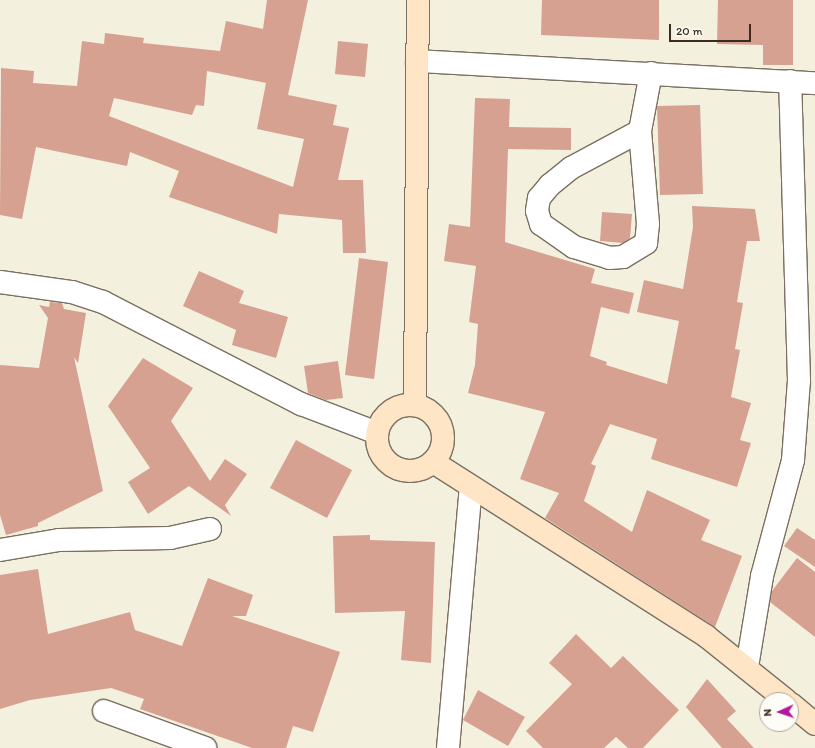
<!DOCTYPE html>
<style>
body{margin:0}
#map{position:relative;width:815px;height:748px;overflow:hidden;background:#f3f0de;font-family:Itim,sans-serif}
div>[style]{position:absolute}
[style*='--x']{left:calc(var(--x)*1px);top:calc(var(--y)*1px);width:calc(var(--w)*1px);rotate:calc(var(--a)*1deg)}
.building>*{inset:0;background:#d7a191}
.roads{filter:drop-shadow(1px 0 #7b6f61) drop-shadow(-1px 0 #7b6f61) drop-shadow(0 1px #7b6f61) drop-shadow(0 -1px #7b6f61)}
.street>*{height:22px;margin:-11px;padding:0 11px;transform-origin:11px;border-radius:11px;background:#fff}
.secondary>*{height:22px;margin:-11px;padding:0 11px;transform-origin:11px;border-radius:11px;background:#fde5c5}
.secondary>.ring{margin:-11px;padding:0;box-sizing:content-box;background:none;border:22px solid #fde5c5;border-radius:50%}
span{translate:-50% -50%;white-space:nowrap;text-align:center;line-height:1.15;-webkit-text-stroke:4px #fdfcf7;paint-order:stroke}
.north{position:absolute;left:759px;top:692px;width:40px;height:40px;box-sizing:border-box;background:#fdfcf7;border:1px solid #afa8a0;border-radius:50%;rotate:267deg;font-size:11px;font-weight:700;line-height:16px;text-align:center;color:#3b2a1e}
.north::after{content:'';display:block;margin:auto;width:14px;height:18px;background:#b5179e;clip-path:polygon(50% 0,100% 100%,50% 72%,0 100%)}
.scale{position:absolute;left:669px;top:24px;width:82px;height:18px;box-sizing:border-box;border:2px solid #3b2a1e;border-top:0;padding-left:5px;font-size:12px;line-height:14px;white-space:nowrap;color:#3b2a1e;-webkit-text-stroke:3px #fdfcf7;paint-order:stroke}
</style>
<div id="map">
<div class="building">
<i style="clip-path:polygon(evenodd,267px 0,308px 0,288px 95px,337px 105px,333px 125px,349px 128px,338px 180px,363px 180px,366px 253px,343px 253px,342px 220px,279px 214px,277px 234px,169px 197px,179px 171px,130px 152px,127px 166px,36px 147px,22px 219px,0 215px,1px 68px,34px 71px,33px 83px,77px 86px,82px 41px,104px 44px,105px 33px,144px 38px,143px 43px,220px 51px,226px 21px,263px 29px,267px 0,207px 71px,266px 83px,257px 129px,304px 139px,293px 187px,109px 116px,114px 98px,192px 115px,196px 105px,204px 106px,207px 71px)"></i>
<i style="clip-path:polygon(542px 0,659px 0,659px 40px,541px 35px)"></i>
<i style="clip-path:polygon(718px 0,793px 0,793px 65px,763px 65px,763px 45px,717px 44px)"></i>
<i style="clip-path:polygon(338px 41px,368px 44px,365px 77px,335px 74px)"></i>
<i style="clip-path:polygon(475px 98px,510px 99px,509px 127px,571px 128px,571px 150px,508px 149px,505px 242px,595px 269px,591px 283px,634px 293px,629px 314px,601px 307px,590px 356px,607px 362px,606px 365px,667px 384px,679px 321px,637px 312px,644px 280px,683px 289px,693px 227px,692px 206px,755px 209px,760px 241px,747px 241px,737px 302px,743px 303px,735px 349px,740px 350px,731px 397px,751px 403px,740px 440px,751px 443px,737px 487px,651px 459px,657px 439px,610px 424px,591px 464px,596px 466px,584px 501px,632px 532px,647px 490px,710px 520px,701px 540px,742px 556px,715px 627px,545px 518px,559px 493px,520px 479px,545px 412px,468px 393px,475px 365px,478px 324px,469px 322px,476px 266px,444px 261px,449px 224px,470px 227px)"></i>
<i style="clip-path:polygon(700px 105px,703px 194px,660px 195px,657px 106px)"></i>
<i style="clip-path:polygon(602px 212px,632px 214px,630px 238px,623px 243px,600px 241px)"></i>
<i style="clip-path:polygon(359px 258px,388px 262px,374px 379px,345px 375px)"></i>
<i style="clip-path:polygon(199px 271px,244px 291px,239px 303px,288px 317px,276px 358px,232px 345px,236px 330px,183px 306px)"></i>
<i style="clip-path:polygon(50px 302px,62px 303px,64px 309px,86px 313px,78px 363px,74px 357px,103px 491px,38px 523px,38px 526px,6px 535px,0 515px,0 365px,39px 368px,48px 318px,39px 305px,49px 307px)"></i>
<i style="clip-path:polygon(143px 358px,193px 388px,171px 421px,210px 481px,225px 459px,247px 474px,225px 505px,231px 516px,189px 486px,148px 514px,128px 482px,150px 468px,108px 406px)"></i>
<i style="clip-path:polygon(338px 361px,343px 398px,326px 400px,308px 393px,304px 366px)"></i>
<i style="clip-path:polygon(296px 440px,352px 470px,327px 518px,270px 488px)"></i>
<i style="clip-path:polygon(797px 528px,815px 540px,815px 567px,784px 546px)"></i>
<i style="clip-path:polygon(370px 535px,370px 540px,435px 542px,431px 663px,401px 660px,405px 611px,335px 613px,333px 536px)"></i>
<i style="clip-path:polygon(797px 558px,815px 572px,815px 637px,770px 602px,772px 591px)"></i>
<i style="clip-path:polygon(38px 569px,48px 634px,130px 612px,135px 630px,182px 646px,208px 578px,253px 595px,246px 616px,232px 616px,340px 652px,313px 732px,293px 726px,286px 748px,252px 748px,140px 709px,144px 699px,111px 688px,30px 700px,0 709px,0 575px)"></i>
<i style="clip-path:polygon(576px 634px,611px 668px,623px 656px,679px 710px,643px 748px,628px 748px,616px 737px,604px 748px,543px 748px,526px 731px,572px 684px,549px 663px)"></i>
<i style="clip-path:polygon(707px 679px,736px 711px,727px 719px,754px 748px,722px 748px,686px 707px)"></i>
<i style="clip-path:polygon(478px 690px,525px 717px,508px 746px,463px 720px)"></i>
</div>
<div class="roads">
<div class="street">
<i style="--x:417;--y:61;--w:399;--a:3.2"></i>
<i style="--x:640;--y:131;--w:78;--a:151.8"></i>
<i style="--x:571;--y:168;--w:27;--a:141"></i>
<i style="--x:550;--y:185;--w:17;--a:130"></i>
<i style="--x:539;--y:198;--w:13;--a:99"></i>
<i style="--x:537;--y:211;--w:14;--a:73"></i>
<i style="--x:541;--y:224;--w:40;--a:34.9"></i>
<i style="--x:574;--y:247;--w:37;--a:17"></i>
<i style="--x:609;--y:258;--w:14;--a:-4"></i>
<i style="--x:623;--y:257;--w:27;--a:-31"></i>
<i style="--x:646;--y:243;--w:19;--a:-84"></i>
<i style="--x:648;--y:224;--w:93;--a:-94.9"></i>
<i style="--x:640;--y:131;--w:59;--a:-79.3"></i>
<i style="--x:0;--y:282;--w:73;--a:7.9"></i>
<i style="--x:72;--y:292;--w:33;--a:18"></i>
<i style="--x:103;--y:302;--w:223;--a:27.3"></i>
<i style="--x:301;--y:404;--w:81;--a:20.9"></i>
<i style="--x:0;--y:550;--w:60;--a:-9.6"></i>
<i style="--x:59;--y:540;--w:111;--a:-1"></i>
<i style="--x:170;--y:538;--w:41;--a:-12.7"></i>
<i style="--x:747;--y:667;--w:92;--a:-80.6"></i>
<i style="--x:762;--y:576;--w:120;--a:-75"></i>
<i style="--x:793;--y:460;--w:80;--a:-85.7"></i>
<i style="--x:799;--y:380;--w:299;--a:-91.7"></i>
<i style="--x:104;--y:711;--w:108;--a:20.1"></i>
<i style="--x:448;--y:748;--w:262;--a:-85"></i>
</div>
<div class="secondary">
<i class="ring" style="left:377px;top:405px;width:44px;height:44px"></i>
<i style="--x:415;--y:405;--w:405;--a:-89.6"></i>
<i style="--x:433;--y:462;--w:324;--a:32.5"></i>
<i style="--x:706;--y:636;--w:102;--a:38.7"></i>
<i style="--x:791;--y:704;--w:31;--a:40"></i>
</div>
</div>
<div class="north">N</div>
<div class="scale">20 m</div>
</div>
